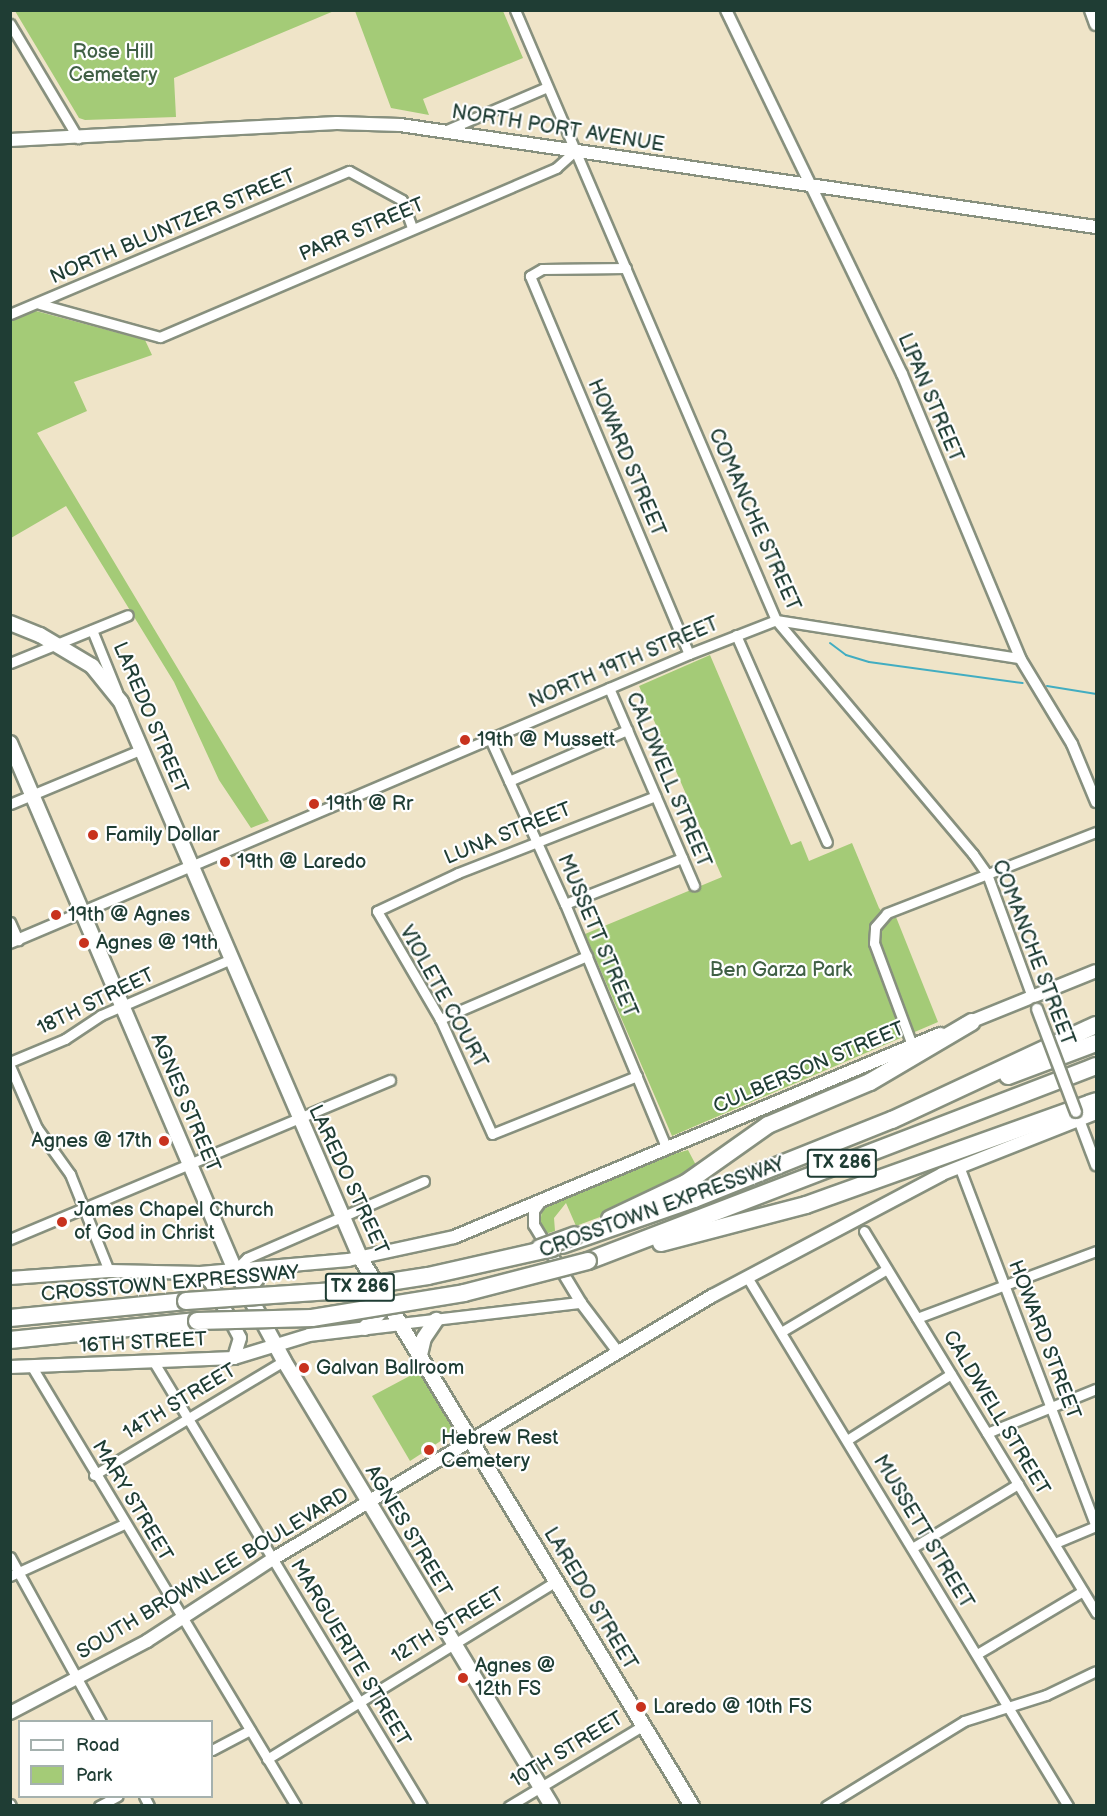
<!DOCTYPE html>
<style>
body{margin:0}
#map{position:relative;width:1107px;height:1816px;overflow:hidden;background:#efe4c8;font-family:"Balsamiq Sans",sans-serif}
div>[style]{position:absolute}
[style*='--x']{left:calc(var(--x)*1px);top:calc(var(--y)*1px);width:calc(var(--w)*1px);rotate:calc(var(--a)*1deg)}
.green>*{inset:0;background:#a4cb77}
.stream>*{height:2px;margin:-1px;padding:0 1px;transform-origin:1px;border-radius:1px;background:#42adc1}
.roads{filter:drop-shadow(2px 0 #87907e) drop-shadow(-2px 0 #87907e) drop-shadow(0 2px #87907e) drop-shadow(0 -2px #87907e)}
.minor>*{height:9px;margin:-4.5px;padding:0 4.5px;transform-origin:4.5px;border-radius:4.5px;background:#fff}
.tertiary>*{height:10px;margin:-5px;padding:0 5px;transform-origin:5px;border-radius:5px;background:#fff}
.secondary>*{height:12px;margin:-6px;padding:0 6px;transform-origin:6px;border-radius:6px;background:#fff}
.primary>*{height:14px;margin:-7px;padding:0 7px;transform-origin:7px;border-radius:7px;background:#fff}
.motorway>*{height:16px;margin:-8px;padding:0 8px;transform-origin:8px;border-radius:8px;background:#fff}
.bridges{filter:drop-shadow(2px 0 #87907e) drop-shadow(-2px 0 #87907e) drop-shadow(0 2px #87907e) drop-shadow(0 -2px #87907e)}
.tertiary-bridge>*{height:10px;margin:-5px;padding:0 5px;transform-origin:5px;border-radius:5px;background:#fff}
.motorway-bridge>*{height:16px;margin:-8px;padding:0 8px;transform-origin:8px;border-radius:8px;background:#fff}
.dots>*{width:16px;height:16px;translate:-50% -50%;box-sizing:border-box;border:3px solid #fff;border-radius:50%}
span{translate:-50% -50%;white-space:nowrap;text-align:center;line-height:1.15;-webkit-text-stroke:4.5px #fff;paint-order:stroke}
.shield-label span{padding:2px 4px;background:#fff;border:2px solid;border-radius:4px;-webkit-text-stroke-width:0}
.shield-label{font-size:18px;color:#1f3d34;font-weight:700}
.park-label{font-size:20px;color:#406045}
.street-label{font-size:20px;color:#1f3d34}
.poi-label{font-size:20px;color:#1f3d34}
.left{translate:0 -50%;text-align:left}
.right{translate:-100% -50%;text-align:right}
.frame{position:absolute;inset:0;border:12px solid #1f3d34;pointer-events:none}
.legend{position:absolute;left:18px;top:1720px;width:195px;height:78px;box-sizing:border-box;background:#fff;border:2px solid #a5b1ae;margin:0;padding:8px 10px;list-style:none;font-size:18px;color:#1f3d34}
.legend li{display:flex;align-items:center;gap:12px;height:30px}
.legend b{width:30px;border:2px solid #a5b1ae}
</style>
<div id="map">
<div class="green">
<i style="clip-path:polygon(15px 11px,334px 11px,174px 78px,176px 117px,85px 120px,79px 118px)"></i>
<i style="clip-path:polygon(355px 11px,503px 11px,523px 58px,423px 99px,429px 115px,391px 108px)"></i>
<i style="clip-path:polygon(36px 311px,145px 340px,152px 355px,74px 382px,87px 411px,37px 433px,269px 821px,251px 828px,219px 780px,174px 682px,66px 506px,11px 538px,11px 320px)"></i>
<i style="clip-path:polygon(710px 655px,791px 845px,801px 841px,809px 861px,852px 843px,879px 908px,889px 921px,896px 917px,938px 1022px,672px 1136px,585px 934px,722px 877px,639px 686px)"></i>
<i style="clip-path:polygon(688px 1150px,698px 1169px,616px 1211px,576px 1226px,566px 1203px,554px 1218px,555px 1231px,545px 1234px,540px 1227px,542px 1208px,656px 1159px)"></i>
<i style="clip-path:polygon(421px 1370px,456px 1431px,410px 1461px,372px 1396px)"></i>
</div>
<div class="stream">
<i style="--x:830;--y:643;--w:20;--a:37"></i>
<i style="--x:846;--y:655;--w:24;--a:17"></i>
<i style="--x:869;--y:662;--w:155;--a:7.8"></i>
<i style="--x:1047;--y:686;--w:50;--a:9.3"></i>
</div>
<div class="roads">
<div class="minor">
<i style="--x:515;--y:10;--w:663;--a:66.84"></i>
<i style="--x:776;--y:620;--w:306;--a:49.9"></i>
<i style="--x:973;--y:854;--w:24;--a:55"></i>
<i style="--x:987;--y:874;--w:131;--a:69.9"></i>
<i style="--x:10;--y:24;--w:133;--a:59.2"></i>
<i style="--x:444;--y:131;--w:112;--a:-23.1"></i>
<i style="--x:626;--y:268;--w:84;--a:179.3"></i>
<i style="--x:542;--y:269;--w:14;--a:150"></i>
<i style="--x:530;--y:276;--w:410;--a:67.2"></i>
<i style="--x:40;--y:304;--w:124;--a:15.4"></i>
<i style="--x:160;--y:337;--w:431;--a:-23.1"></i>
<i style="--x:556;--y:168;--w:25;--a:-42"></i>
<i style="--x:10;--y:314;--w:368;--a:-22.9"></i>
<i style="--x:349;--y:171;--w:60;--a:28.7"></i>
<i style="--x:402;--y:200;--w:30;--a:70"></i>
<i style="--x:92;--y:630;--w:67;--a:68"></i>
<i style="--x:736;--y:635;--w:226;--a:66.3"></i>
<i style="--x:10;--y:663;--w:127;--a:-22.1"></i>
<i style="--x:609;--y:688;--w:215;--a:66.7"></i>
<i style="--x:490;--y:739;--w:181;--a:65.6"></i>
<i style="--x:565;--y:904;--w:265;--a:67.4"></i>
<i style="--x:509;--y:781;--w:129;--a:-23.4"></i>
<i style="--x:10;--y:804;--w:143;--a:-22.6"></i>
<i style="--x:191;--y:866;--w:541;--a:-23.06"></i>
<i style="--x:689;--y:654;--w:93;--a:-21.3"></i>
<i style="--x:776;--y:620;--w:247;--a:8.9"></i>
<i style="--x:565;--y:904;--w:126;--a:-21.5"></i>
<i style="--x:10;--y:922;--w:20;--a:66"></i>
<i style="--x:440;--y:1019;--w:160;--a:-23.2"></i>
<i style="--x:912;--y:1045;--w:109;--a:-110.4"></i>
<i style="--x:874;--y:943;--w:16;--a:-86"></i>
<i style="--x:875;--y:927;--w:18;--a:-49"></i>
<i style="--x:887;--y:913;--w:224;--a:-21.2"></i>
<i style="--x:10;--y:1062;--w:60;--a:-22.7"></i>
<i style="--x:65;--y:1039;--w:43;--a:-33.7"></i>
<i style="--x:101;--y:1015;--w:142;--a:-23.3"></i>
<i style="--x:10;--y:1066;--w:68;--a:66.5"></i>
<i style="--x:37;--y:1128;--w:57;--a:54.3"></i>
<i style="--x:70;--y:1174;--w:105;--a:68.1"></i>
<i style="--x:637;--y:1076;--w:156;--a:158.2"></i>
<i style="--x:492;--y:1134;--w:126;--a:-114.3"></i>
<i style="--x:440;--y:1019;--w:125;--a:-120.3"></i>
<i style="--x:377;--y:911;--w:89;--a:-25.1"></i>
<i style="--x:458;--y:873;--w:212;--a:-21.3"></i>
<i style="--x:959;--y:1166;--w:385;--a:69.2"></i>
<i style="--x:864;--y:1231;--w:447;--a:58.7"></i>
<i style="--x:10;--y:1239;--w:412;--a:-22.7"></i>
<i style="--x:235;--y:1270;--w:17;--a:-45"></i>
<i style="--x:247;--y:1258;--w:193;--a:-23.5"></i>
<i style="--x:747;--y:1277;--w:619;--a:58.75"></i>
<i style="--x:917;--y:1318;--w:191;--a:-20.5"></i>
<i style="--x:781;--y:1332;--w:123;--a:-30.7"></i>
<i style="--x:155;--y:1364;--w:516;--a:58.86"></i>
<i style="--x:32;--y:1367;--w:512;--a:58.98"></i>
<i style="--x:987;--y:1433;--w:118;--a:-22"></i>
<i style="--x:847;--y:1440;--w:123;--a:-32.4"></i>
<i style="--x:94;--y:1475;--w:222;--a:-31"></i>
<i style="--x:1055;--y:1543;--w:44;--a:-22.5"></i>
<i style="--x:912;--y:1548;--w:124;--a:-31.1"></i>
<i style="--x:10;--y:1557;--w:188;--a:61.1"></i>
<i style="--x:10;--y:1576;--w:125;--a:-24.5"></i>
<i style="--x:977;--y:1654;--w:123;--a:-30.7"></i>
<i style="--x:212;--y:1750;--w:43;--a:-27.8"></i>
<i style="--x:267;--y:1759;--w:338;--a:-31.6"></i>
<i style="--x:144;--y:1796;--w:11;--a:63"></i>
<i style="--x:10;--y:1804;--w:2;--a:63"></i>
<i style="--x:99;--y:1806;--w:21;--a:-28"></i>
<i style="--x:509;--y:1806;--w:157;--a:-31"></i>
<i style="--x:826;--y:1806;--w:162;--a:-31.6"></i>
<i style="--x:964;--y:1721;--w:86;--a:-17.6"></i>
<i style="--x:1046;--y:1695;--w:55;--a:-25.6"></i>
</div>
<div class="tertiary">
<i style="--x:726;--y:10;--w:404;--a:64.2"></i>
<i style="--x:902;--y:374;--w:308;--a:67.4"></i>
<i style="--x:1020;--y:658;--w:100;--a:58.8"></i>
<i style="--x:1072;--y:744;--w:63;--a:67.5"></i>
<i style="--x:10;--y:943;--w:197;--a:-23"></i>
<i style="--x:1076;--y:1112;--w:57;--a:69.3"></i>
<i style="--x:539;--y:1204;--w:9;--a:126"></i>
<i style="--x:534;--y:1211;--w:14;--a:90"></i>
<i style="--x:534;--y:1225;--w:91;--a:58.9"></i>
<i style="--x:581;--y:1303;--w:61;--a:52.9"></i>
<i style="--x:401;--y:1324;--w:181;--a:-6.7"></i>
</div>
<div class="secondary">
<i style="--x:1091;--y:10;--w:15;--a:70"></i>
<i style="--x:10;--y:140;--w:327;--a:-3"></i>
<i style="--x:337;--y:123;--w:63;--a:1.8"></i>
<i style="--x:400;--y:125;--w:703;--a:8.34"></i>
<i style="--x:965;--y:1024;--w:141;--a:-22"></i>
<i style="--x:200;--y:1273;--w:15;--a:42"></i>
<i style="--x:211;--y:1283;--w:62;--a:62.2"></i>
<i style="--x:240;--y:1338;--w:21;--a:107"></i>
<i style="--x:10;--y:1278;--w:99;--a:-4"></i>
<i style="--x:109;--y:1271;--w:91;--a:1.3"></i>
<i style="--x:200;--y:1273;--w:149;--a:-5"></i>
<i style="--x:348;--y:1260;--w:108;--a:-12.2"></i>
<i style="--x:454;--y:1237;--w:527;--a:-22.67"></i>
<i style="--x:247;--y:1292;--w:32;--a:-51"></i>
<i style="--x:10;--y:1367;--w:224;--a:-2.3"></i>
<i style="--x:234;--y:1358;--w:78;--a:-17"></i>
<i style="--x:309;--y:1335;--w:93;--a:-6.8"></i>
<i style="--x:10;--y:1713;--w:155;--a:-27.7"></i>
<i style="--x:147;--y:1641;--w:150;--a:-33.1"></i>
<i style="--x:273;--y:1559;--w:512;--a:-30.93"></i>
<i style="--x:712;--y:1296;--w:260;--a:-27.9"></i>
<i style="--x:942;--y:1174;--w:166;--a:-21.6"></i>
</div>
<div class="primary">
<i style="--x:10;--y:623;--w:32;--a:22"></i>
<i style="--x:40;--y:635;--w:61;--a:30.8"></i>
<i style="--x:92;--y:666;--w:46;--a:51.1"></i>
<i style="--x:121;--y:702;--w:607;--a:66.69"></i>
<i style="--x:361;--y:1259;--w:639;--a:58.82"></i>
<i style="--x:10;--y:743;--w:573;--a:66.88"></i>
<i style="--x:235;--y:1270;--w:103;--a:61.7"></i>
<i style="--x:284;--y:1361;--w:519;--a:58.94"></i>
<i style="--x:365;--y:1328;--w:34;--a:-47"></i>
<i style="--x:420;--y:1355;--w:17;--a:-77"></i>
<i style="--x:424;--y:1338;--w:22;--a:-56"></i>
</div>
<div class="motorway">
<i style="--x:1008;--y:1076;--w:94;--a:-20.6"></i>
<i style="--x:610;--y:1219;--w:84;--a:-25.3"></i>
<i style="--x:686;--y:1183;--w:100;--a:-35.3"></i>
<i style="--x:768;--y:1125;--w:111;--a:-22.9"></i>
<i style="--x:870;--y:1082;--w:118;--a:-30.5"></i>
<i style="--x:661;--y:1243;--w:150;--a:-14.7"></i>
<i style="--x:806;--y:1205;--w:308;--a:-19.7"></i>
<i style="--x:562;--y:1245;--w:140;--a:-19.2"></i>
<i style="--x:694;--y:1199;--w:213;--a:-21.8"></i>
<i style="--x:892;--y:1120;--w:225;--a:-25"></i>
<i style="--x:588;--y:1261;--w:544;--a:-21"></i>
<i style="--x:10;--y:1318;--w:177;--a:-5.5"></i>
<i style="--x:10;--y:1340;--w:188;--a:-5.8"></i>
</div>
</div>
<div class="bridges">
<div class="tertiary-bridge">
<i style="--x:1037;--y:1009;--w:110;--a:69.3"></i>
</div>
<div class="motorway-bridge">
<i style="--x:540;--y:1248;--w:37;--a:-20"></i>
<i style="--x:186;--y:1301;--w:145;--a:-3.9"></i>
<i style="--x:331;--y:1291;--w:98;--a:-8.8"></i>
<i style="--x:428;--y:1276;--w:127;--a:-12.7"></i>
<i style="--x:197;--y:1321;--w:115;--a:-1.5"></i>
<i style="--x:312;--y:1318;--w:154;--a:-9.3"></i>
<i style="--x:464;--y:1293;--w:128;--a:-14.5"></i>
</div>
</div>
<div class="dots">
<i style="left:465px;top:740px;background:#c8321e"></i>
<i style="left:314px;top:804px;background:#c8321e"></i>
<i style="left:93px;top:835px;background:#c8321e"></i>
<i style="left:225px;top:862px;background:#c8321e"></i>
<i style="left:56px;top:915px;background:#c8321e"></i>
<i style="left:84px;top:943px;background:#c8321e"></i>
<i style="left:164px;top:1141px;background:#c8321e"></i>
<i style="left:62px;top:1222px;background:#c8321e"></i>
<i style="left:304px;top:1368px;background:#c8321e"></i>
<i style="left:429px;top:1450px;background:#c8321e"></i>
<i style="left:463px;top:1678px;background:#c8321e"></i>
<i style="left:641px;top:1707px;background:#c8321e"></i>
</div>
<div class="shield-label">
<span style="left:842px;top:1163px">TX 286</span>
<span style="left:360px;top:1287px">TX 286</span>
</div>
<div class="park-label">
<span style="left:113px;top:64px">Rose Hill<br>Cemetery</span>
<span style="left:781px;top:970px">Ben Garza Park</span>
</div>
<div class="street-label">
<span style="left:558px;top:129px;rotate:9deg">NORTH PORT AVENUE</span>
<span style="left:173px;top:227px;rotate:-23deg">NORTH BLUNTZER STREET</span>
<span style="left:362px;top:230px;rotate:-23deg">PARR STREET</span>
<span style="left:930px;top:398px;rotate:67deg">LIPAN STREET</span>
<span style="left:626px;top:458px;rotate:67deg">HOWARD STREET</span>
<span style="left:754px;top:520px;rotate:66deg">COMANCHE STREET</span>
<span style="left:624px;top:663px;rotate:-23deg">NORTH 19TH STREET</span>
<span style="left:150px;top:718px;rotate:67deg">LAREDO STREET</span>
<span style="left:668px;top:780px;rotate:67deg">CALDWELL STREET</span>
<span style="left:508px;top:834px;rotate:-22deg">LUNA STREET</span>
<span style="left:597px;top:936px;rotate:67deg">MUSSETT STREET</span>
<span style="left:1033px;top:953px;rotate:69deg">COMANCHE STREET</span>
<span style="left:443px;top:997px;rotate:61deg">VIOLETE COURT</span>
<span style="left:96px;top:1002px;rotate:-26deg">18TH STREET</span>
<span style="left:809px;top:1068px;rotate:-23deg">CULBERSON STREET</span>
<span style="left:185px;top:1103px;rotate:67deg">AGNES STREET</span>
<span style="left:348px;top:1180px;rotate:65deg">LAREDO STREET</span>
<span style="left:662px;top:1208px;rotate:-20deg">CROSSTOWN EXPRESSWAY</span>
<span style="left:170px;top:1284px;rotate:-5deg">CROSSTOWN EXPRESSWAY</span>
<span style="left:1044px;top:1340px;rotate:69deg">HOWARD STREET</span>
<span style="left:143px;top:1343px;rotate:-3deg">16TH STREET</span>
<span style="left:180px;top:1402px;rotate:-31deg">14TH STREET</span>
<span style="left:996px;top:1413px;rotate:59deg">CALDWELL STREET</span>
<span style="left:132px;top:1501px;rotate:59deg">MARY STREET</span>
<span style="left:408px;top:1531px;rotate:59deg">AGNES STREET</span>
<span style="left:923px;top:1532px;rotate:59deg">MUSSETT STREET</span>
<span style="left:213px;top:1574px;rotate:-31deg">SOUTH BROWNLEE BOULEVARD</span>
<span style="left:590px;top:1599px;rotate:59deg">LAREDO STREET</span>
<span style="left:448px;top:1626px;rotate:-31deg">12TH STREET</span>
<span style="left:350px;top:1653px;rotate:59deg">MARGUERITE STREET</span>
<span style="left:567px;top:1750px;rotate:-31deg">10TH STREET</span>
</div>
<div class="poi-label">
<span class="left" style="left:477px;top:740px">19th @ Mussett</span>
<span class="left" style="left:326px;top:804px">19th @ Rr</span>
<span class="left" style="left:105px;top:835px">Family Dollar</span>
<span class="left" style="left:237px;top:862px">19th @ Laredo</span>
<span class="left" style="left:68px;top:915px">19th @ Agnes</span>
<span class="left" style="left:96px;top:943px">Agnes @ 19th</span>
<span class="right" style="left:152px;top:1141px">Agnes @ 17th</span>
<span class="left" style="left:74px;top:1222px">James Chapel Church<br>of God in Christ</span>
<span class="left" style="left:316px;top:1368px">Galvan Ballroom</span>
<span class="left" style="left:441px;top:1450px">Hebrew Rest<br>Cemetery</span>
<span class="left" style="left:475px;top:1678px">Agnes @<br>12th FS</span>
<span class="left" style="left:653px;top:1707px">Laredo @ 10th FS</span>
</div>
<div class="frame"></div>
<ul class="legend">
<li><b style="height:8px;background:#fff"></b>Road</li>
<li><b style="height:16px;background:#a4cb77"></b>Park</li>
</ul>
</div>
